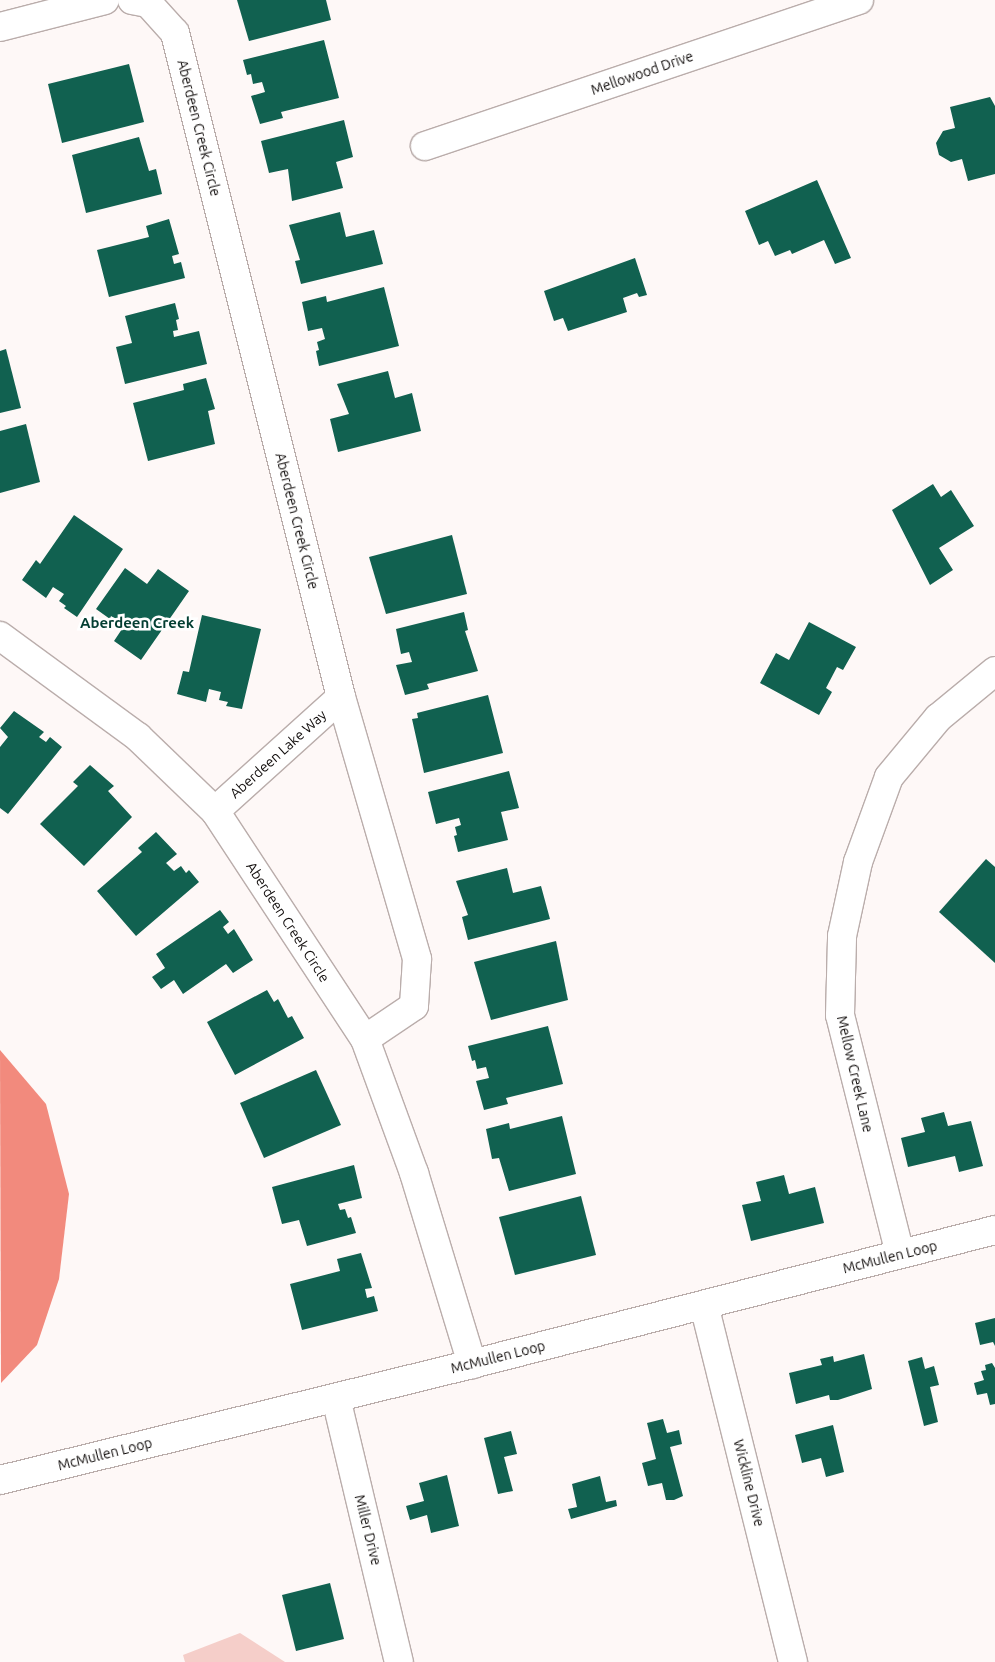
<!DOCTYPE html>
<style>
body{margin:0}
#map{position:relative;width:995px;height:1662px;overflow:hidden;background:#fef8f7;font-family:Ubuntu,sans-serif}
div>[style]{position:absolute}
[style*='--x']{left:calc(var(--x)*1px);top:calc(var(--y)*1px);width:calc(var(--w)*1px);rotate:calc(var(--a)*1deg)}
.green>*{inset:0;background:#f5cec9}
.water>*{inset:0;background:#f28a7d}
.building>*{inset:0;background:#116150}
.roads{filter:drop-shadow(1px 0 #baadab) drop-shadow(-1px 0 #baadab) drop-shadow(0 1px #baadab) drop-shadow(0 -1px #baadab)}
.minor>*{height:28px;margin:-14px;padding:0 14px;transform-origin:14px;border-radius:14px;background:#fff}
span{translate:-50% -50%;white-space:nowrap;text-align:center;line-height:1.15;-webkit-text-stroke:5px #fff;paint-order:stroke}
.street-label{font-size:14px;color:#0f0b0a}
.neighbourhood-label{font-size:15px;color:#033e32;font-weight:700}
</style>
<div id="map">
<div class="green">
<i style="clip-path:polygon(240px 1633px,285px 1662px,185px 1662px,183px 1655px)"></i>
</div>
<div class="water">
<i style="clip-path:polygon(0 1050px,46px 1104px,69px 1194px,59px 1279px,37px 1345px,1px 1383px)"></i>
</div>
<div class="building">
<i style="clip-path:polygon(237px 0,326px 0,331px 20px,249px 41px)"></i>
<i style="clip-path:polygon(324px 40px,339px 98px,281px 112px,283px 118px,260px 124px,251px 96px,265px 92px,262px 82px,253px 84px,251px 74px,247px 75px,243px 60px)"></i>
<i style="clip-path:polygon(129px 64px,144px 122px,62px 143px,48px 84px)"></i>
<i style="clip-path:polygon(990px 97px,995px 106px,995px 174px,968px 181px,962px 159px,951px 162px,939px 155px,936px 143px,943px 131px,955px 128px,950px 107px)"></i>
<i style="clip-path:polygon(344px 120px,353px 157px,336px 162px,343px 188px,292px 201px,288px 169px,269px 173px,261px 141px)"></i>
<i style="clip-path:polygon(139px 137px,149px 171px,156px 169px,162px 194px,86px 213px,72px 155px)"></i>
<i style="clip-path:polygon(817px 180px,851px 258px,835px 264px,824px 240px,792px 254px,790px 250px,775px 256px,768px 241px,759px 245px,745px 211px)"></i>
<i style="clip-path:polygon(340px 212px,346px 237px,374px 230px,383px 264px,301px 284px,295px 261px,300px 260px,289px 225px)"></i>
<i style="clip-path:polygon(169px 219px,179px 254px,172px 256px,174px 264px,181px 262px,185px 278px,109px 297px,97px 250px,149px 237px,146px 226px)"></i>
<i style="clip-path:polygon(635px 258px,647px 295px,639px 297px,637px 293px,623px 298px,627px 312px,568px 331px,563px 318px,554px 321px,544px 291px)"></i>
<i style="clip-path:polygon(384px 287px,399px 346px,319px 366px,316px 351px,319px 350px,317px 342px,325px 339px,322px 328px,308px 331px,302px 302px,326px 296px,327px 302px)"></i>
<i style="clip-path:polygon(175px 303px,179px 319px,176px 320px,178px 330px,173px 331px,174px 337px,199px 331px,207px 364px,125px 384px,116px 347px,132px 343px,125px 316px)"></i>
<i style="clip-path:polygon(6px 349px,21px 408px,0 413px,0 351px)"></i>
<i style="clip-path:polygon(388px 371px,395px 398px,412px 393px,421px 431px,338px 452px,330px 419px,349px 414px,337px 384px)"></i>
<i style="clip-path:polygon(206px 378px,215px 409px,208px 411px,215px 444px,148px 461px,133px 403px,184px 390px,183px 384px)"></i>
<i style="clip-path:polygon(26px 424px,40px 482px,0 493px,0 431px)"></i>
<i style="clip-path:polygon(933px 484px,941px 497px,951px 490px,974px 526px,939px 548px,953px 570px,930px 585px,892px 510px)"></i>
<i style="clip-path:polygon(74px 515px,123px 549px,77px 617px,64px 608px,66px 606px,59px 601px,64px 594px,53px 587px,46px 598px,22px 580px,36px 560px,40px 564px)"></i>
<i style="clip-path:polygon(452px 535px,467px 594px,386px 614px,369px 557px)"></i>
<i style="clip-path:polygon(125px 568px,147px 584px,158px 569px,189px 591px,141px 660px,114px 641px,128px 620px,123px 617px,119px 621px,111px 616px,110px 619px,96px 609px)"></i>
<i style="clip-path:polygon(464px 612px,468px 630px,465px 631px,478px 671px,427px 684px,429px 689px,405px 695px,396px 665px,412px 662px,409px 652px,401px 654px,396px 629px)"></i>
<i style="clip-path:polygon(202px 615px,261px 629px,242px 709px,226px 706px,228px 702px,219px 700px,221px 692px,209px 689px,206px 702px,177px 694px,183px 671px,189px 672px)"></i>
<i style="clip-path:polygon(809px 622px,856px 647px,843px 670px,837px 667px,826px 688px,832px 692px,819px 715px,760px 683px,776px 653px,789px 660px)"></i>
<i style="clip-path:polygon(488px 695px,503px 753px,424px 773px,412px 719px,418px 718px,417px 713px)"></i>
<i style="clip-path:polygon(14px 711px,44px 732px,39px 737px,46px 742px,50px 737px,62px 747px,8px 814px,0 808px,0 747px,8px 737px,0 728px)"></i>
<i style="clip-path:polygon(90px 765px,114px 786px,108px 791px,132px 817px,84px 866px,40px 824px,78px 786px,73px 782px)"></i>
<i style="clip-path:polygon(509px 771px,519px 808px,501px 812px,508px 840px,458px 852px,454px 836px,457px 835px,455px 827px,461px 825px,459px 818px,436px 824px,428px 792px)"></i>
<i style="clip-path:polygon(156px 832px,177px 854px,166px 863px,174px 871px,181px 866px,186px 873px,189px 870px,199px 882px,136px 936px,97px 891px,142px 852px,138px 848px)"></i>
<i style="clip-path:polygon(986px 859px,995px 867px,995px 963px,939px 912px)"></i>
<i style="clip-path:polygon(507px 868px,513px 893px,541px 886px,550px 919px,468px 940px,462px 917px,468px 915px,456px 881px)"></i>
<i style="clip-path:polygon(220px 910px,229px 922px,223px 927px,228px 934px,234px 929px,253px 960px,233px 973px,226px 964px,183px 994px,174px 980px,161px 989px,152px 977px,165px 968px,156px 954px)"></i>
<i style="clip-path:polygon(556px 941px,568px 1000px,491px 1020px,474px 962px)"></i>
<i style="clip-path:polygon(267px 990px,274px 1002px,278px 999px,288px 1018px,292px 1016px,304px 1038px,235px 1075px,207px 1022px)"></i>
<i style="clip-path:polygon(548px 1026px,563px 1084px,506px 1098px,508px 1104px,484px 1110px,476px 1081px,489px 1078px,486px 1067px,477px 1069px,475px 1060px,472px 1061px,468px 1046px)"></i>
<i style="clip-path:polygon(316px 1070px,341px 1125px,264px 1158px,240px 1103px)"></i>
<i style="clip-path:polygon(944px 1112px,948px 1126px,971px 1121px,983px 1166px,959px 1172px,955px 1156px,908px 1167px,901px 1138px,925px 1132px,921px 1118px)"></i>
<i style="clip-path:polygon(562px 1116px,576px 1174px,509px 1191px,499px 1158px,492px 1159px,486px 1129px,509px 1123px,510px 1129px)"></i>
<i style="clip-path:polygon(354px 1165px,362px 1198px,338px 1204px,340px 1210px,345px 1209px,348px 1218px,351px 1217px,356px 1233px,307px 1246px,299px 1220px,282px 1224px,272px 1187px)"></i>
<i style="clip-path:polygon(784px 1175px,789px 1194px,815px 1187px,824px 1223px,751px 1241px,742px 1205px,761px 1201px,756px 1182px)"></i>
<i style="clip-path:polygon(581px 1196px,596px 1255px,515px 1275px,499px 1217px)"></i>
<i style="clip-path:polygon(361px 1253px,372px 1288px,365px 1289px,367px 1298px,374px 1296px,378px 1311px,302px 1330px,290px 1284px,340px 1271px,337px 1259px)"></i>
<i style="clip-path:polygon(995px 1318px,995px 1346px,993px 1342px,980px 1345px,975px 1323px)"></i>
<i style="clip-path:polygon(864px 1354px,872px 1389px,838px 1400px,830px 1400px,829px 1395px,796px 1404px,789px 1373px,822px 1365px,820px 1359px,833px 1356px,834px 1362px)"></i>
<i style="clip-path:polygon(922px 1357px,925px 1369px,934px 1366px,939px 1385px,930px 1387px,938px 1422px,924px 1426px,908px 1361px)"></i>
<i style="clip-path:polygon(992px 1363px,995px 1368px,995px 1404px,990px 1405px,987px 1393px,977px 1395px,974px 1383px,984px 1380px,981px 1371px,986px 1370px,985px 1365px)"></i>
<i style="clip-path:polygon(663px 1419px,667px 1433px,679px 1430px,682px 1444px,670px 1447px,683px 1496px,674px 1500px,666px 1500px,662px 1483px,648px 1486px,642px 1463px,656px 1459px,647px 1423px)"></i>
<i style="clip-path:polygon(833px 1425px,844px 1472px,826px 1477px,821px 1458px,802px 1463px,795px 1435px)"></i>
<i style="clip-path:polygon(511px 1431px,517px 1454px,504px 1457px,513px 1491px,498px 1494px,484px 1438px)"></i>
<i style="clip-path:polygon(447px 1475px,459px 1526px,431px 1533px,427px 1515px,410px 1520px,406px 1506px,424px 1501px,419px 1483px)"></i>
<i style="clip-path:polygon(600px 1476px,606px 1502px,616px 1500px,617px 1506px,571px 1519px,568px 1509px,577px 1507px,572px 1484px)"></i>
<i style="clip-path:polygon(330px 1583px,344px 1639px,296px 1651px,282px 1595px)"></i>
</div>
<div class="roads">
<div class="minor">
<i style="--x:132;--y:0;--w:16;--a:11"></i>
<i style="--x:148;--y:3;--w:40;--a:48"></i>
<i style="--x:175;--y:33;--w:684;--a:75.96"></i>
<i style="--x:341;--y:697;--w:273;--a:73.8"></i>
<i style="--x:417;--y:959;--w:47;--a:93.7"></i>
<i style="--x:414;--y:1006;--w:59;--a:146"></i>
<i style="--x:0;--y:27;--w:108;--a:-14.4"></i>
<i style="--x:425;--y:146;--w:458;--a:-18.6"></i>
<i style="--x:0;--y:636;--w:171;--a:36.2"></i>
<i style="--x:138;--y:737;--w:107;--a:43.9"></i>
<i style="--x:215;--y:811;--w:273;--a:56.7"></i>
<i style="--x:365;--y:1039;--w:143;--a:69.9"></i>
<i style="--x:414;--y:1173;--w:200;--a:73.1"></i>
<i style="--x:215;--y:811;--w:170;--a:-42.1"></i>
<i style="--x:900;--y:1254;--w:246;--a:-104.1"></i>
<i style="--x:840;--y:1015;--w:79;--a:-88.5"></i>
<i style="--x:842;--y:936;--w:76;--a:-77.8"></i>
<i style="--x:858;--y:862;--w:90;--a:-70"></i>
<i style="--x:889;--y:777;--w:77;--a:-50.3"></i>
<i style="--x:938;--y:718;--w:74;--a:-39.5"></i>
<i style="--x:704;--y:1305;--w:368;--a:76"></i>
<i style="--x:336;--y:1398;--w:271;--a:76.6"></i>
<i style="--x:0;--y:1480;--w:486;--a:-13.8"></i>
<i style="--x:472;--y:1364;--w:540;--a:-14.37"></i>
</div>
</div>
<div class="street-label">
<span style="left:642px;top:73px;rotate:-19deg">Mellowood Drive</span>
<span style="left:199px;top:128px;rotate:76deg">Aberdeen Creek Circle</span>
<span style="left:297px;top:521px;rotate:76deg">Aberdeen Creek Circle</span>
<span style="left:278px;top:754px;rotate:-42deg">Aberdeen Lake Way</span>
<span style="left:288px;top:922px;rotate:57deg">Aberdeen Creek Circle</span>
<span style="left:855px;top:1074px;rotate:77deg">Mellow Creek Lane</span>
<span style="left:890px;top:1257px;rotate:-14deg">McMullen Loop</span>
<span style="left:498px;top:1357px;rotate:-14deg">McMullen Loop</span>
<span style="left:105px;top:1454px;rotate:-14deg">McMullen Loop</span>
<span style="left:749px;top:1483px;rotate:76deg">Wickline Drive</span>
<span style="left:368px;top:1530px;rotate:76deg">Miller Drive</span>
</div>
<div class="neighbourhood-label">
<span style="left:137px;top:623px">Aberdeen Creek</span>
</div>
</div>
